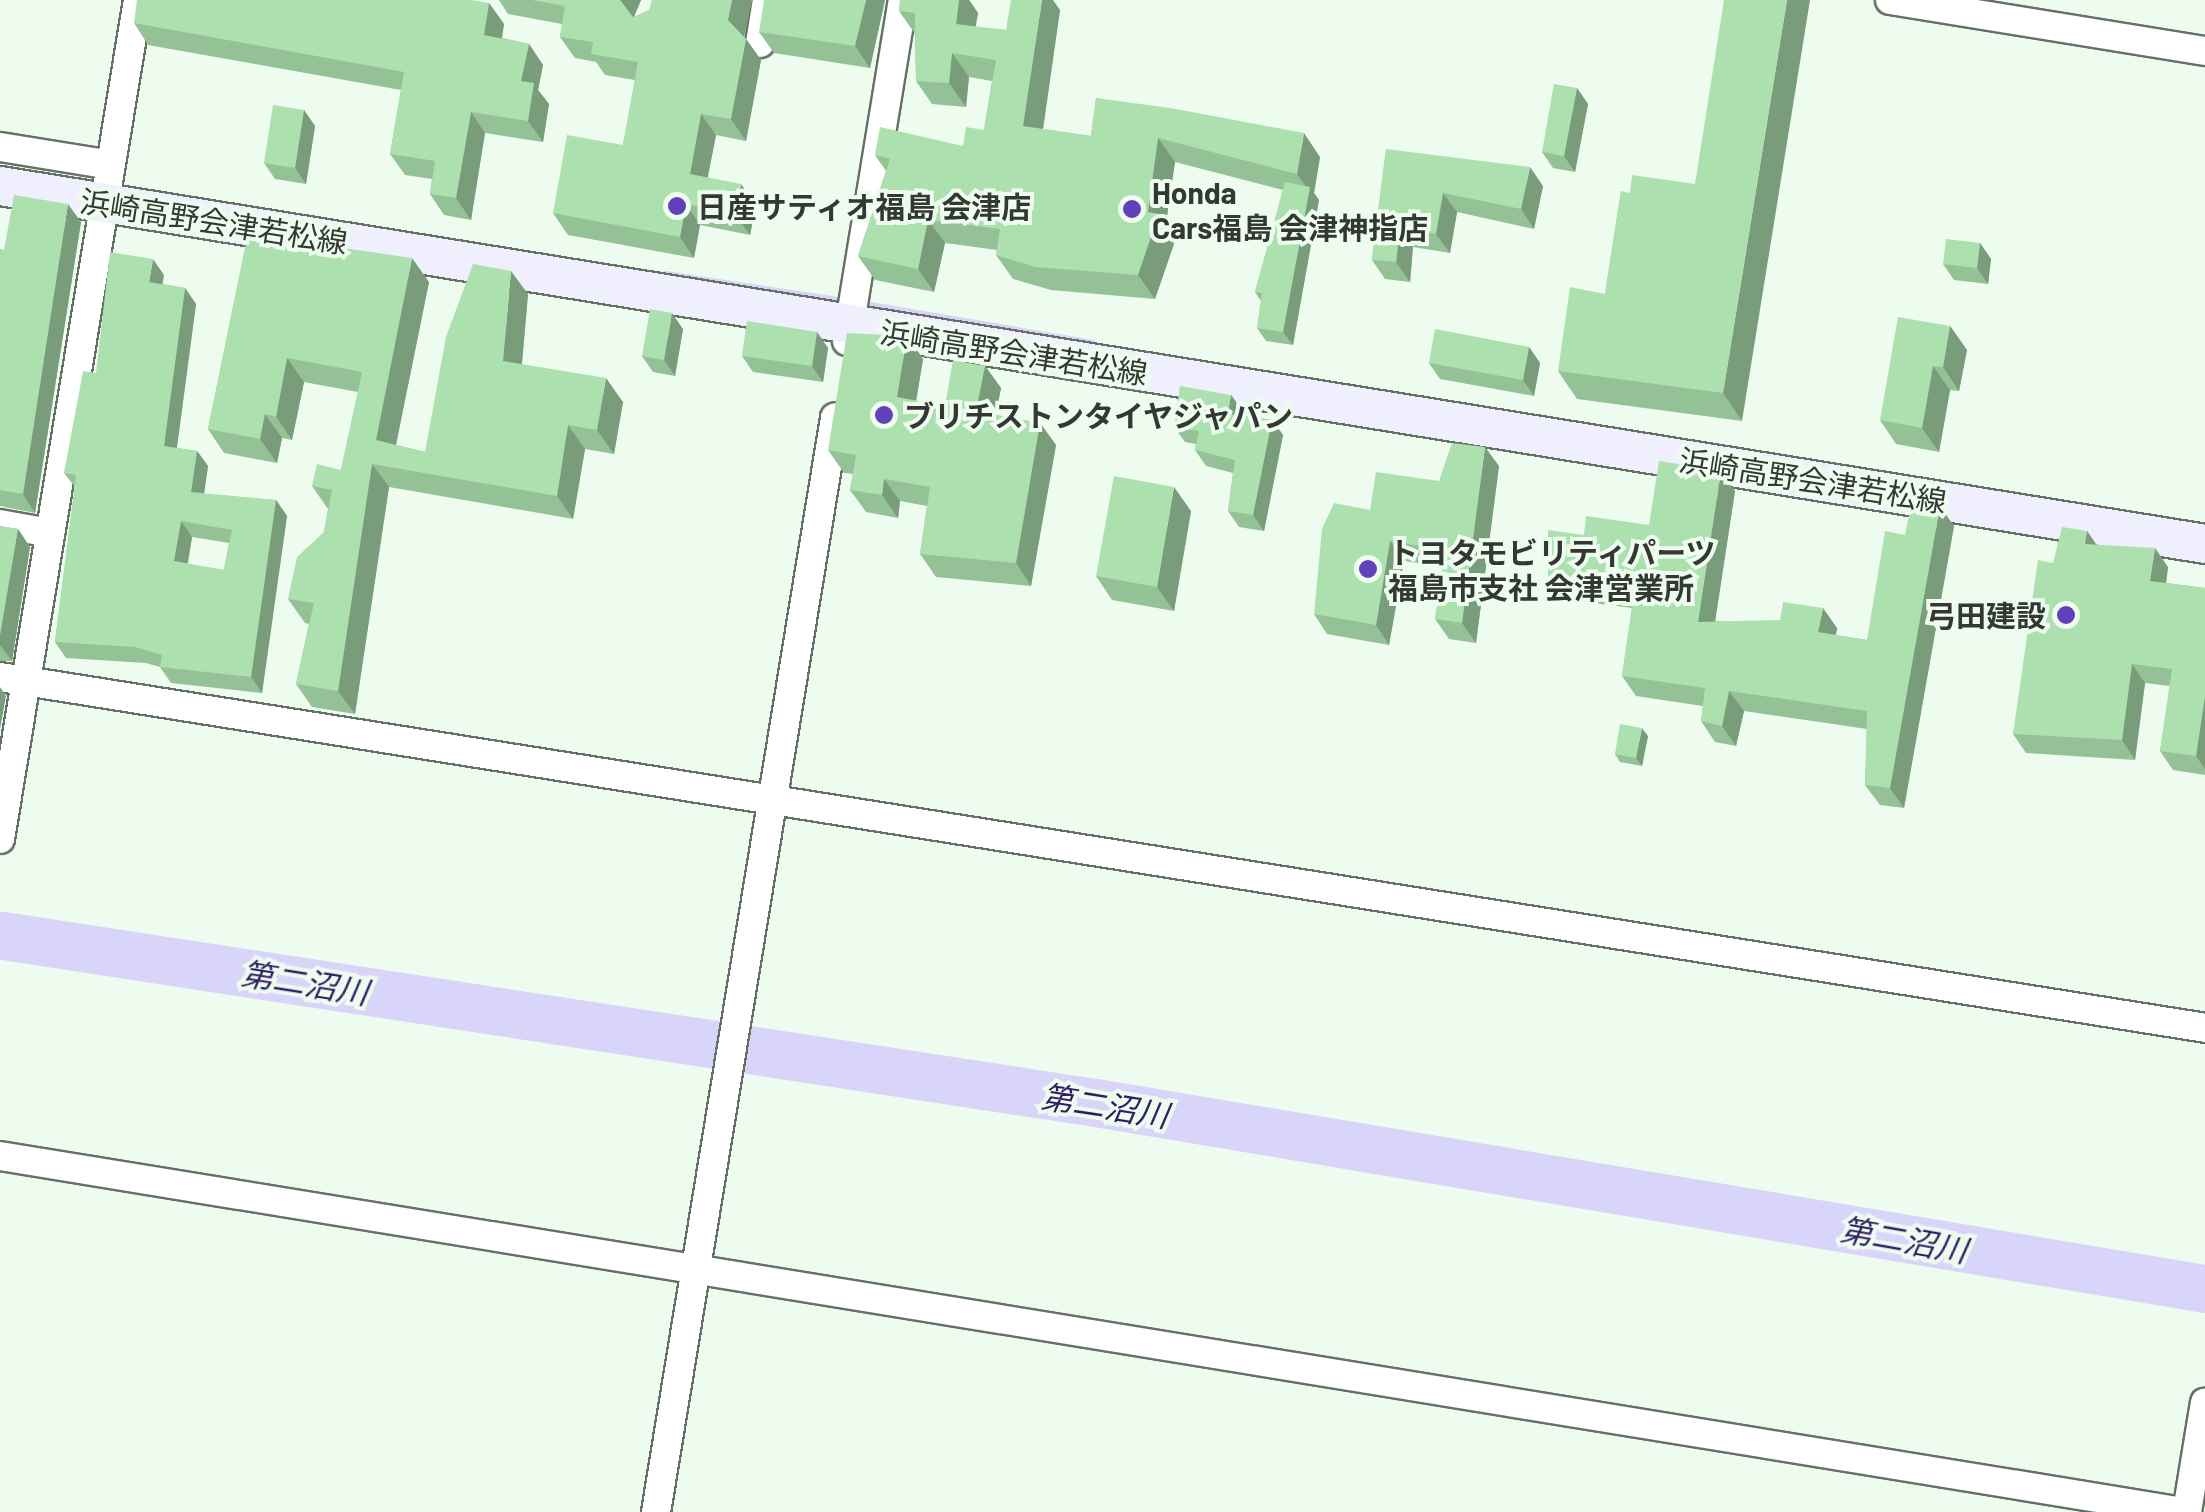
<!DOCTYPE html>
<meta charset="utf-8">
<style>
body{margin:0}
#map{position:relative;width:2205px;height:1512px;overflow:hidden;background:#eefbef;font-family:Barlow,"Noto Sans JP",sans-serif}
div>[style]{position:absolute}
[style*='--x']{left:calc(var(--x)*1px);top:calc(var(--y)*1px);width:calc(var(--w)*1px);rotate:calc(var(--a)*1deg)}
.stream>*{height:8px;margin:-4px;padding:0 4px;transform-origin:4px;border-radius:4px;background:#d9d5fa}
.river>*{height:48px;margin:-24px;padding:0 24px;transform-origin:24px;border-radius:24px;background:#d9d5fa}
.roads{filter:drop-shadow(2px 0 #657066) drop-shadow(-2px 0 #657066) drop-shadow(0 2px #657066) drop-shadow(0 -2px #657066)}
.minor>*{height:28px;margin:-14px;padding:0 14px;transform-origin:14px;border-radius:14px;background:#fff}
.secondary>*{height:38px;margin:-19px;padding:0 19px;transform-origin:19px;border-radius:19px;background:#f0effd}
.wall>*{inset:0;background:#95c196}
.shaded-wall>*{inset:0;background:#799d7a}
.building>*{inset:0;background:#ade0af}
.dots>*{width:28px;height:28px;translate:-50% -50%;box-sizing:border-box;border:5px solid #eefbef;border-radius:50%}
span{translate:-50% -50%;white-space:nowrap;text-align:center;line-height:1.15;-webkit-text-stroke:8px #eefbef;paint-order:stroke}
.poi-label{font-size:30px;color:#333833;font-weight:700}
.left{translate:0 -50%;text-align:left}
.right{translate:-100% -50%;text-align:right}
.street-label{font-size:30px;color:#333833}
.water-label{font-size:32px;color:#301e63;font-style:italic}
</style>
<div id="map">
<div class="stream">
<i style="--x:666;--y:275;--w:181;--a:8.6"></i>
<i style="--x:859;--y:304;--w:236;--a:9.7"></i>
</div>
<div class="river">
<i style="--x:3;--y:936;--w:1106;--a:8.69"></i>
<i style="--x:1096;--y:1103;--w:1124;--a:9.52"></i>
</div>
<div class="roads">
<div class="minor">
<i style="--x:1890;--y:0;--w:319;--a:9.2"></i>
<i style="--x:760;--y:43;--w:44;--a:-80.8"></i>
<i style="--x:0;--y:147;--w:112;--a:9.2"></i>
<i style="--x:847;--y:341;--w:346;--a:-80.7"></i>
<i style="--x:0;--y:524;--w:51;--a:10.2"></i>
<i style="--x:0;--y:677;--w:2233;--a:9.04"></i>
<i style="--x:0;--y:839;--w:850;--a:-80.66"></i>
<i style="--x:0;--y:1156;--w:2212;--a:9.26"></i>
<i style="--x:656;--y:1512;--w:1109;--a:-80.71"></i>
<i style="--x:2187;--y:1512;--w:111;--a:-80.7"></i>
</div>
<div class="secondary">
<i style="--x:0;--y:186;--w:2234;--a:9.22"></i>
</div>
</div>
<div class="wall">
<i style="clip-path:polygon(499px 0,641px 0,634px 17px,752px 0,744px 36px,761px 60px,746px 141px,716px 135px,708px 177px,756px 205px,750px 235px,700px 225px,694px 258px,568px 235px,553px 213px,623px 145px,635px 80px,605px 75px,596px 62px,575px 58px,560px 37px,562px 24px,508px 14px)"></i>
<i style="clip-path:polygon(885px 0,870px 68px,774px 53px,759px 32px)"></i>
<i style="clip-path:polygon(900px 0,969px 0,978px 13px,975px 27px,1006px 30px,1060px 10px,1043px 129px,1091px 136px,1096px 98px,1320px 157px,1314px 193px,1319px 200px,1293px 345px,1266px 341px,1257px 328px,1261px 301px,1255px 292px,1283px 190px,1175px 162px,1166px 223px,1176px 238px,1155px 299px,1051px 290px,1013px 279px,996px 255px,997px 250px,945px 243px,934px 292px,875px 280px,858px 256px,886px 171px,875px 155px,963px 146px,984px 130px,992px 81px,969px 77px,966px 107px,932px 104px,916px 81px,915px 34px,899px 11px)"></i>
<i style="clip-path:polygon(489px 3px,504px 24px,502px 38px,529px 44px,543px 65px,538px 90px,549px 104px,543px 142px,485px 133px,471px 220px,444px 215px,430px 194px,432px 179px,405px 175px,390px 154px,401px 90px,148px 45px,134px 23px)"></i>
<i style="clip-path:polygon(1577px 88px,1588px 104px,1575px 172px,1553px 168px,1542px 152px)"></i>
<i style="clip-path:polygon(304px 110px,315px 126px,306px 184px,275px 179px,264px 163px)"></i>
<i style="clip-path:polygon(1386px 149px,1543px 186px,1534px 229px,1457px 212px,1450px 253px,1413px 247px,1410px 282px,1385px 279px,1372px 260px)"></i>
<i style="clip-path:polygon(1621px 191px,1742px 421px,1577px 399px,1558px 371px,1605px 294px)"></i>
<i style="clip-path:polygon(81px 222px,35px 513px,0 506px,0 249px,4px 250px)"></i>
<i style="clip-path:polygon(248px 234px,429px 282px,396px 445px,425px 452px,528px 294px,522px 364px,623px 402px,614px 454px,585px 449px,573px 519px,389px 487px,355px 714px,312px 707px,296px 684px,309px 624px,305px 623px,288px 599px,324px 532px,328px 509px,312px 486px,341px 470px,358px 392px,304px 382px,292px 440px,282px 438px,277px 463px,224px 453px,208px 429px)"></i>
<i style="clip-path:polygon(1980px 243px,1991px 259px,1988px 284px,1954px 280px,1943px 264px)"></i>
<i style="clip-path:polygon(evenodd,164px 275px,162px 284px,185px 288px,196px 304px,177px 448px,197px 451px,208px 466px,204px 494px,276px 500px,287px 516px,262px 693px,171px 683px,160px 667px,146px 663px,66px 658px,55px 642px,75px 487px,64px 473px,96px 373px,164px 275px,192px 537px,229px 543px,224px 570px,188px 564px,192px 537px)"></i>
<i style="clip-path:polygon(1950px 326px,1967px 350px,1959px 391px,1950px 390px,1939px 452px,1896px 444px,1880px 420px)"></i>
<i style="clip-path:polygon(683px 329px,675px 376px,653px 372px,642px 356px)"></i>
<i style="clip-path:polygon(817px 332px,828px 348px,823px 382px,753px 372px,742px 356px)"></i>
<i style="clip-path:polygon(907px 336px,923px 359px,916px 401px,945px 406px,985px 366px,1001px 388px,996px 415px,1040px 423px,1056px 445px,1031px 586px,936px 577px,920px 554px,927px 506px,900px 501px,898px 518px,866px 512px,850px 490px,853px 474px,844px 473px,828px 450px)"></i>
<i style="clip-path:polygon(1529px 347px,1540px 363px,1534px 396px,1440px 379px,1429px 363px)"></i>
<i style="clip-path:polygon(1231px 395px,1242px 410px,1241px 415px,1272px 420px,1283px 435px,1264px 531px,1239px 527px,1228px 511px,1233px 473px,1206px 466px,1195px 450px,1196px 444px,1185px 442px,1174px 427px)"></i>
<i style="clip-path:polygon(1499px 466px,1476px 643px,1449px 639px,1435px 619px,1443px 567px,1404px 561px,1389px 645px,1327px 634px,1314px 614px,1370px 510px,1439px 481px)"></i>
<i style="clip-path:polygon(1735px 491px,1715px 621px,1837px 628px,1836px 635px,1867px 640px,1905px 535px,1954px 526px,1904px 808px,1880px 805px,1865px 785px,1867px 729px,1744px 711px,1736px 746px,1715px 742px,1701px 721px,1703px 706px,1636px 696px,1622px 676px,1632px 608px,1562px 599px,1548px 578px,1584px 535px,1649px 525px)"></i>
<i style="clip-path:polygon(1191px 511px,1174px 611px,1112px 600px,1096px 576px)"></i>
<i style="clip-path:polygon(0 526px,18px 529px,30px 547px,12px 661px,0 661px)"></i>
<i style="clip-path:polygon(2087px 531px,2096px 544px,2168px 567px,2166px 583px,2205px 588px,2205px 775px,2173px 770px,2160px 751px,2170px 686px,2145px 683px,2135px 760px,2026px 753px,2013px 734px,2053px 563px)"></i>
<i style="clip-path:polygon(1648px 736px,1642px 766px,1620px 762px,1615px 754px)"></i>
</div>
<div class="shaded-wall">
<i style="clip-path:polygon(620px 0,641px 0,633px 19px)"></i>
<i style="clip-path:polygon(732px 0,752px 0,743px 41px,728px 20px)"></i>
<i style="clip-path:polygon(866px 0,885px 0,870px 68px,855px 46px)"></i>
<i style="clip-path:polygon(959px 0,969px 0,978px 13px,972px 48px,956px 24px)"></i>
<i style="clip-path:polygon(1042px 0,1053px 0,1060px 10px,1040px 150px,1023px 126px)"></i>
<i style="clip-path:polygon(1787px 0,1810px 0,1742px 421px,1723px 393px)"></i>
<i style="clip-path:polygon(489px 3px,504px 24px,499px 56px,484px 35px)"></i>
<i style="clip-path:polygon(746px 39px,761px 60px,746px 141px,731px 119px)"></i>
<i style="clip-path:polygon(529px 44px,543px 65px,538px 90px,549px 104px,543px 142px,528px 121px,521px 81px)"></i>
<i style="clip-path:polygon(952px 53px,969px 77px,966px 107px,949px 83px)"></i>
<i style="clip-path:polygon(1577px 88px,1588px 104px,1575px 172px,1564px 156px)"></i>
<i style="clip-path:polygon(304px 110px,315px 126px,306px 184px,295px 168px)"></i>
<i style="clip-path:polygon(471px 112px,485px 133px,471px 220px,456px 198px)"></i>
<i style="clip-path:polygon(701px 114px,716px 135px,704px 195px,690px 174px)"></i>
<i style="clip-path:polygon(1304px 133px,1320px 157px,1314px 193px,1319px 200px,1293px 345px,1283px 332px,1309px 191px,1297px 174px)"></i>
<i style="clip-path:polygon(1158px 138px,1175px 162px,1166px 223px,1176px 238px,1155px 299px,1138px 275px)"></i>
<i style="clip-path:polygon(1530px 167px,1543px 186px,1534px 229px,1521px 209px)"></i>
<i style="clip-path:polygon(741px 184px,756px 205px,750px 235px,735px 214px)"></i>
<i style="clip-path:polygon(1443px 193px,1457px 212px,1450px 253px,1436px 234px)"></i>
<i style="clip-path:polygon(68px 204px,81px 222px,35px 513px,23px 494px)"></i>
<i style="clip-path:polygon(686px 204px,700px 225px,694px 258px,680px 237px)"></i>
<i style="clip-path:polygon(928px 220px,945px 243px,934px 292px,918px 269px)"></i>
<i style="clip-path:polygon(1400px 228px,1413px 247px,1410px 282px,1396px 262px)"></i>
<i style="clip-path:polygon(1980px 243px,1991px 259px,1988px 284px,1977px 268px)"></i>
<i style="clip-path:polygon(412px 258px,429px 282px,392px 464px,376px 440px)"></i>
<i style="clip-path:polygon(153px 259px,164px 275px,160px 298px,149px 282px)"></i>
<i style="clip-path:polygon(511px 271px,528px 294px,520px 385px,503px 361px)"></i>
<i style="clip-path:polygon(185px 288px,196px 304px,175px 461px,164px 446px)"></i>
<i style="clip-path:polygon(672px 313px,683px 329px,675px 376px,664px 360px)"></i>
<i style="clip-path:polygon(1950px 326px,1967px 350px,1959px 391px,1943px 367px)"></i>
<i style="clip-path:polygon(817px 332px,828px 348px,823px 382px,812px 366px)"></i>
<i style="clip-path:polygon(907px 336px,923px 359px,913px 420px,897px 397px)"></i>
<i style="clip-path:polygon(1529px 347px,1540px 363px,1534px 396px,1523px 380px)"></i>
<i style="clip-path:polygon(287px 358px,304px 382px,292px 440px,276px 417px)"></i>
<i style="clip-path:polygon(985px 366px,1001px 388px,992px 434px,976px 411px)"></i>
<i style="clip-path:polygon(1933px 366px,1950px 390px,1939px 452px,1922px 428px)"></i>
<i style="clip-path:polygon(606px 378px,623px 402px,614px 454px,597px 430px)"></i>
<i style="clip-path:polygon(1231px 395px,1242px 410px,1239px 429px,1228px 414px)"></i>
<i style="clip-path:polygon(265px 414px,282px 438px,277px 463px,260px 439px)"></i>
<i style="clip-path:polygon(1272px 420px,1283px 435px,1264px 531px,1253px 515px)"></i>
<i style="clip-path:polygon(1040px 423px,1056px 445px,1031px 586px,1016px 563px)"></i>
<i style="clip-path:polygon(568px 425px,585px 449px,573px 519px,557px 496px)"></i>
<i style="clip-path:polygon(1485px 447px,1499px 466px,1476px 643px,1462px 623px)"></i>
<i style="clip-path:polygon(197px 451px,208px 466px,202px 508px,191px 492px)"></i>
<i style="clip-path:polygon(372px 464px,389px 487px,355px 714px,338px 691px)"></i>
<i style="clip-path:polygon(1721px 471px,1735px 491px,1712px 642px,1698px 622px)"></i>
<i style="clip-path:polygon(884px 479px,900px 501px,898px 518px,882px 495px)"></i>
<i style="clip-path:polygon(1174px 487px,1191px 511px,1174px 611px,1157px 587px)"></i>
<i style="clip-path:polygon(276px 500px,287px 516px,262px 693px,251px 677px)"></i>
<i style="clip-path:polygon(1940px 506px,1954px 526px,1904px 808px,1890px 788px)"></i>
<i style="clip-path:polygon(181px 521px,192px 537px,185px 577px,174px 561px)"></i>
<i style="clip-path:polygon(18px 529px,30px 547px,12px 661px,0 645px,0 635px)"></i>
<i style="clip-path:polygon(2087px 531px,2100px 550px,2085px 544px)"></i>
<i style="clip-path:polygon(1390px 541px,1404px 561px,1389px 645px,1376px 625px)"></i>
<i style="clip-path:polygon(2155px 548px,2168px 567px,2164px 600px,2150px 581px)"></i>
<i style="clip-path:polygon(1823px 608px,1837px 628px,1833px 652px,1818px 632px)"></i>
<i style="clip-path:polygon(2132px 664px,2145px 683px,2135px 760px,2122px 740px)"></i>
<i style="clip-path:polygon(0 687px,6px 696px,0 729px)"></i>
<i style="clip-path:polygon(1729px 691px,1744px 711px,1736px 746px,1722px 726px)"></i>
<i style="clip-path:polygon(2205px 696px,2205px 769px,2196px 756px)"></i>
<i style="clip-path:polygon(1642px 728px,1648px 736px,1642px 766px,1636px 758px)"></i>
</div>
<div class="building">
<i style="clip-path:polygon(137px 0,471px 0,489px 3px,484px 35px,529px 44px,521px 81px,534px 83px,528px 121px,471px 112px,456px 198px,430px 194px,435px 161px,390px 154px,404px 72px,134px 23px)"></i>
<i style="clip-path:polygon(532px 0,620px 0,633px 17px,649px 10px,652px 0,732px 0,728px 20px,746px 39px,731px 119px,701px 114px,690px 174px,741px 184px,735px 214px,686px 204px,680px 237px,553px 213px,567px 135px,623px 145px,638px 62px,591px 54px,593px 42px,560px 37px,565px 6px)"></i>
<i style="clip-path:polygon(764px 0,866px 0,855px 46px,759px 32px)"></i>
<i style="clip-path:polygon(900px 0,959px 0,956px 24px,1006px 30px,1011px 0,1042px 0,1023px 126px,1091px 136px,1096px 98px,1170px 108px,1304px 133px,1297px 174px,1158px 138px,1148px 212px,1159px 214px,1138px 275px,1035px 267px,996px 255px,1000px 229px,928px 220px,918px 269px,858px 256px,890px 159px,875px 155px,880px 127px,963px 146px,966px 127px,984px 130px,996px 60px,952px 53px,949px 83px,916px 81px,915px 13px,899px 11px)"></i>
<i style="clip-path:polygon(1724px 0,1787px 0,1723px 393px,1558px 371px,1570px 287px,1605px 294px,1621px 191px,1630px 193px,1632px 175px,1695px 184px)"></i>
<i style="clip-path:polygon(1554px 84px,1577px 88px,1564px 156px,1542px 152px)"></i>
<i style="clip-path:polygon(273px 105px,304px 110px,295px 168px,264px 163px)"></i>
<i style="clip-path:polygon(1386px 149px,1530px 167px,1521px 209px,1443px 193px,1436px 234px,1400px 228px,1396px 262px,1372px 260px)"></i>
<i style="clip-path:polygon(1285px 182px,1310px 187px,1283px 332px,1257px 328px,1262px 293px,1255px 292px)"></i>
<i style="clip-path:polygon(14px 195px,68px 204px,23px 494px,0 490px,0 249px,4px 250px)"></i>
<i style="clip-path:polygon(248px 234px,412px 258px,376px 440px,425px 452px,446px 337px,473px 264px,511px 271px,503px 361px,606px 378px,597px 430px,568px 425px,557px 496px,372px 464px,338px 691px,296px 684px,314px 603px,288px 599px,297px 557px,324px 532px,332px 490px,312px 486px,317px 464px,341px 470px,362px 372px,287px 358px,276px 417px,265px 414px,260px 439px,208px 429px)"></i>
<i style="clip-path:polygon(1946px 239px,1980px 243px,1977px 268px,1943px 264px)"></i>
<i style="clip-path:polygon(evenodd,110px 252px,153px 259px,149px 282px,185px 288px,164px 446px,197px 451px,191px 492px,276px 500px,251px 677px,160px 667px,162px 655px,135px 647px,55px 642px,76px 475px,64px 473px,83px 371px,96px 373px,110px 252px,181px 521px,232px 530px,224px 570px,174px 561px,181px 521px)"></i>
<i style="clip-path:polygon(650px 309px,672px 313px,664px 360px,642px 356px)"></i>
<i style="clip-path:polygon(1898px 317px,1950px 326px,1943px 367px,1933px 366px,1922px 428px,1880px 420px)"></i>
<i style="clip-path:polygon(747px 321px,817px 332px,812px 366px,742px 356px)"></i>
<i style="clip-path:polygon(1435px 329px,1529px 347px,1523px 380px,1429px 363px)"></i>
<i style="clip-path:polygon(847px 333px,907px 336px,897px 397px,945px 406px,953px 360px,985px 366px,976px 411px,1040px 423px,1016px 563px,920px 554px,930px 487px,884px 479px,882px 495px,850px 490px,856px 455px,828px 450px)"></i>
<i style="clip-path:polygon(1180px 386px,1231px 395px,1228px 414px,1272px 420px,1253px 515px,1228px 511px,1235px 460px,1195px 450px,1199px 431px,1174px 427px)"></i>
<i style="clip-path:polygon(1452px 443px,1485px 447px,1462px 623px,1435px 619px,1445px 550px,1390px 541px,1376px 625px,1314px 614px,1322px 529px,1334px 503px,1370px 510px,1376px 472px,1439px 481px)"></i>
<i style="clip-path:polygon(1659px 461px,1721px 471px,1698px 622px,1780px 620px,1783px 602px,1823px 608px,1818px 632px,1867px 640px,1885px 531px,1905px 535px,1912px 501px,1940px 506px,1890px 788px,1865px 785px,1867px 711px,1729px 691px,1722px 726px,1701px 721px,1705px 688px,1622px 676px,1635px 590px,1548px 578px,1548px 530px,1584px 535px,1586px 516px,1649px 525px)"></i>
<i style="clip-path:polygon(1114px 476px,1174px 487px,1157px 587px,1096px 576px)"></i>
<i style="clip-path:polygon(0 526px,18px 529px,0 635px)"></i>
<i style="clip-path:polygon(2062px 527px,2087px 531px,2085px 544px,2155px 548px,2150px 581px,2205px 588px,2205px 696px,2196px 756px,2160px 751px,2172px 669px,2132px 664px,2122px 740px,2013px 734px,2038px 560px,2053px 563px)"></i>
<i style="clip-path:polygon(1620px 724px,1642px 728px,1636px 758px,1615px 754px)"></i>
</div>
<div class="dots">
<i style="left:677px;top:206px;background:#6141ba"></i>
<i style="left:1132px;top:209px;background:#6141ba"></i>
<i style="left:884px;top:415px;background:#6141ba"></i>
<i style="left:1368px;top:569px;background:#6141ba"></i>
<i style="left:2066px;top:615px;background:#6141ba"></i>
</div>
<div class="poi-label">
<span class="left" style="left:1152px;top:209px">Honda<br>Cars福島 会津神指店</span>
<span class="left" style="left:697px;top:206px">日産サティオ福島 会津店</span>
<span class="left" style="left:904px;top:415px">ブリチストンタイヤジャパン</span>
<span class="left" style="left:1388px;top:569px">トヨタモビリティパーツ<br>福島市支社 会津営業所</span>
<span class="right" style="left:2046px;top:615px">弓田建設</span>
</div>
<div class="street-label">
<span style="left:214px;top:221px;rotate:9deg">浜崎高野会津若松線</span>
<span style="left:1014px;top:352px;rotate:9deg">浜崎高野会津若松線</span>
<span style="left:1813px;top:480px;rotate:9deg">浜崎高野会津若松線</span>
</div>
<div class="water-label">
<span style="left:305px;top:982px;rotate:9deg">第二沼川</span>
<span style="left:1105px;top:1105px;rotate:9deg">第二沼川</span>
<span style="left:1904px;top:1239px;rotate:10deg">第二沼川</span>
</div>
</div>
